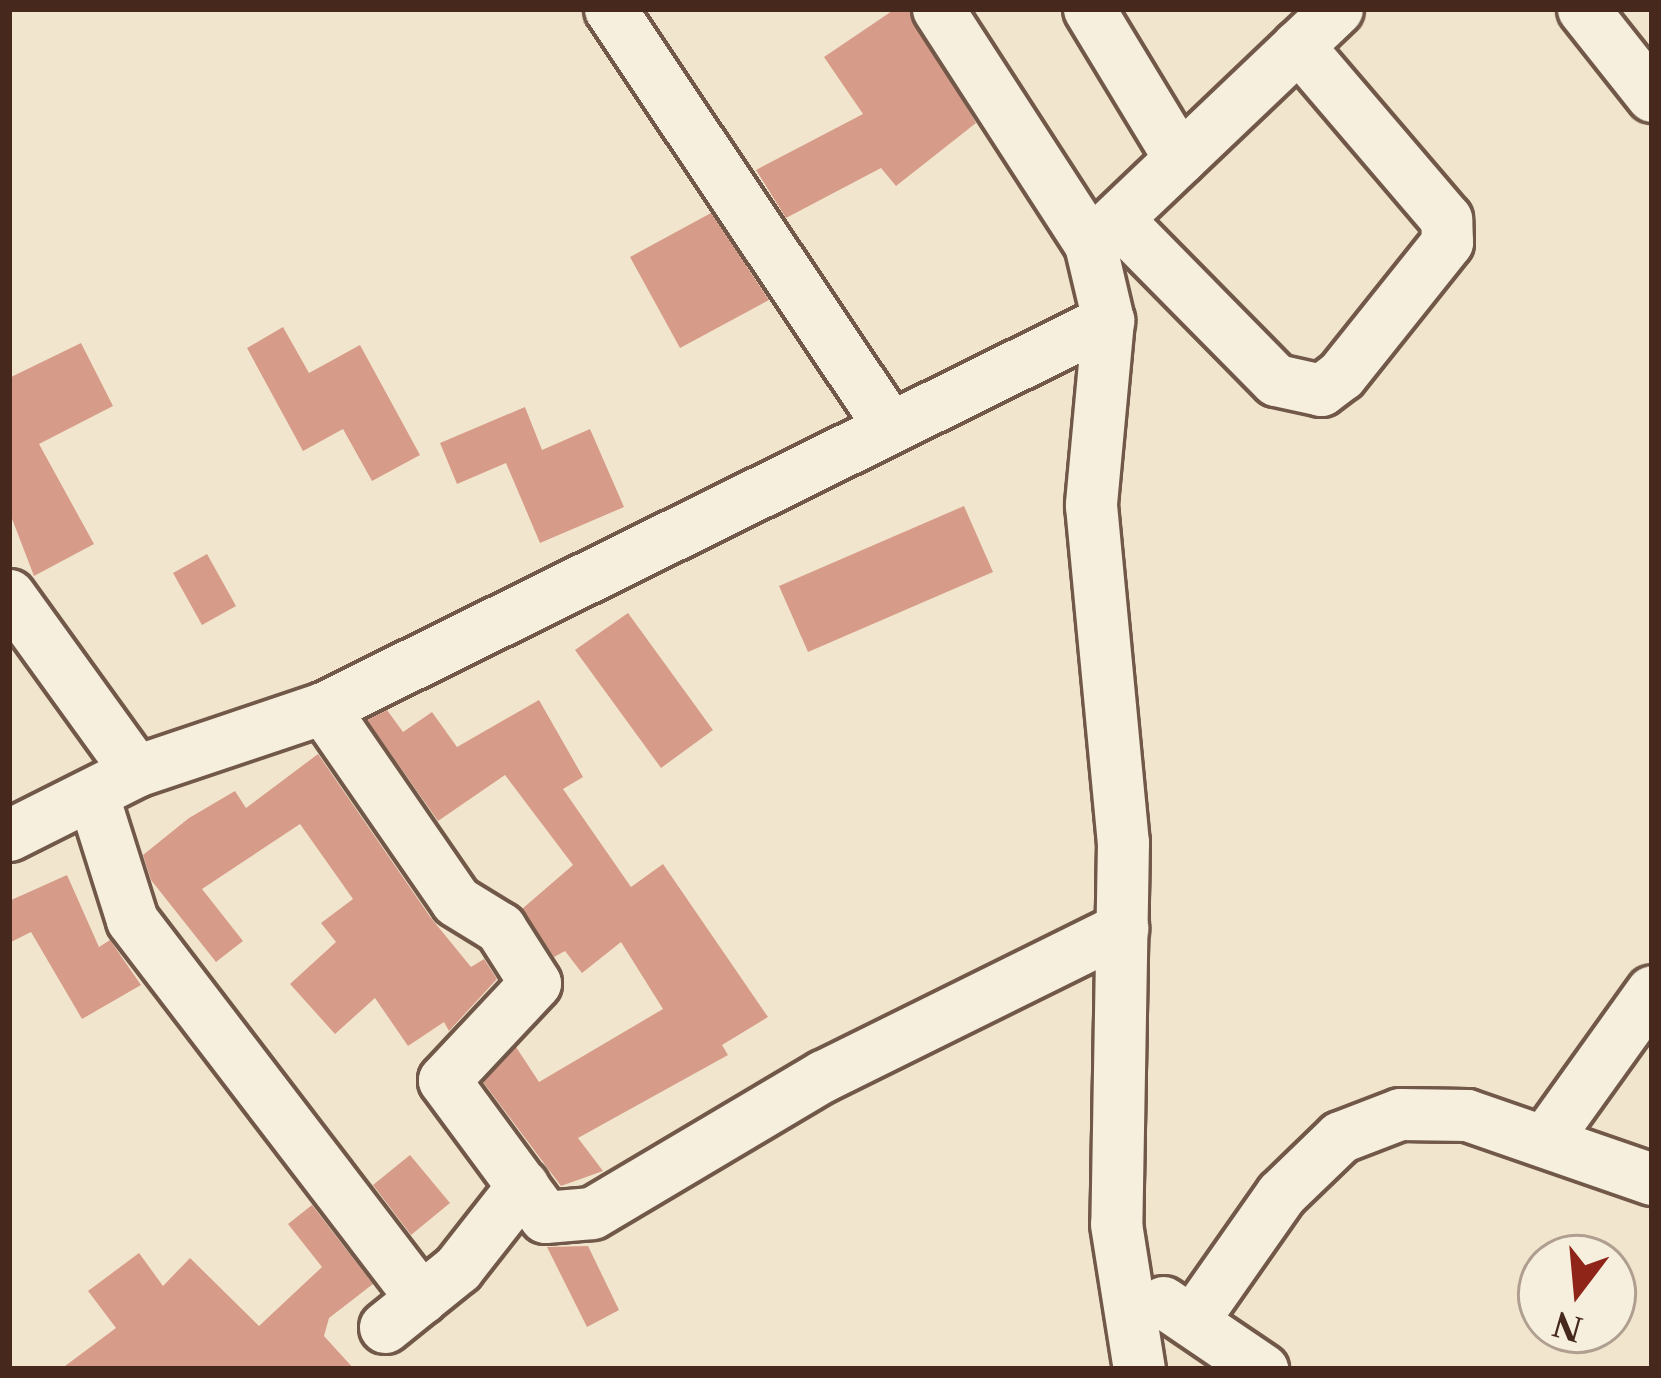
<!DOCTYPE html>
<style>
body{margin:0}
#map{position:relative;width:1661px;height:1378px;overflow:hidden;background:#f1e6cd;font-family:"Libre Caslon Text",serif}
div>[style]{position:absolute}
[style*='--x']{left:calc(var(--x)*1px);top:calc(var(--y)*1px);width:calc(var(--w)*1px);rotate:calc(var(--a)*1deg)}
.building>*{inset:0;background:#d79c89}
.roads{filter:drop-shadow(3px 0 #715848) drop-shadow(-3px 0 #715848) drop-shadow(0 3px #715848) drop-shadow(0 -3px #715848)}
.street>*{height:51px;margin:-25.5px;padding:0 25.5px;transform-origin:25.5px;border-radius:25.5px;background:#f6efde}
span{translate:-50% -50%;white-space:nowrap;text-align:center;line-height:1.15;-webkit-text-stroke:9px #f6efde;paint-order:stroke}
.frame{position:absolute;inset:0;border:12px solid #46281c;pointer-events:none}
.north{position:absolute;left:1517px;top:1234px;width:120px;height:120px;box-sizing:border-box;background:#f6efde;border:3px solid #b09f90;border-radius:50%;rotate:196deg;font-size:33px;font-weight:700;line-height:48px;text-align:center;color:#46281c}
.north::after{content:'';display:block;margin:auto;width:42px;height:54px;background:#8f2418;clip-path:polygon(50% 0,100% 100%,50% 72%,0 100%)}
</style>
<div id="map">
<div class="building">
<i style="clip-path:polygon(895px 9px,908px 9px,976px 123px,896px 186px,881px 168px,786px 218px,756px 170px,863px 114px,824px 57px)"></i>
<i style="clip-path:polygon(711px 213px,769px 300px,680px 348px,630px 257px)"></i>
<i style="clip-path:polygon(283px 327px,309px 373px,360px 345px,420px 455px,372px 481px,343px 429px,303px 451px,247px 348px)"></i>
<i style="clip-path:polygon(81px 343px,113px 406px,39px 444px,94px 544px,34px 576px,9px 511px,9px 378px)"></i>
<i style="clip-path:polygon(525px 407px,542px 450px,590px 429px,624px 507px,540px 543px,506px 463px,457px 484px,440px 443px)"></i>
<i style="clip-path:polygon(964px 506px,993px 572px,808px 652px,779px 586px)"></i>
<i style="clip-path:polygon(207px 554px,236px 606px,202px 625px,173px 573px)"></i>
<i style="clip-path:polygon(628px 613px,713px 730px,661px 768px,575px 650px)"></i>
<i style="clip-path:polygon(539px 700px,583px 777px,563px 789px,631px 887px,663px 864px,768px 1017px,722px 1045px,728px 1055px,578px 1138px,603px 1171px,561px 1186px,483px 1082px,516px 1047px,539px 1082px,663px 1009px,621px 942px,582px 973px,565px 951px,554px 957px,522px 909px,573px 865px,505px 775px,438px 821px,367px 720px,387px 710px,403px 732px,432px 712px,457px 747px)"></i>
<i style="clip-path:polygon(318px 754px,431px 918px,471px 967px,484px 959px,497px 979px,449px 1031px,444px 1022px,408px 1046px,375px 998px,335px 1034px,290px 984px,336px 942px,321px 923px,353px 899px,300px 824px,202px 889px,243px 941px,216px 962px,151px 880px,143px 855px,189px 818px,235px 791px,246px 808px)"></i>
<i style="clip-path:polygon(67px 875px,99px 947px,110px 940px,141px 985px,82px 1019px,31px 932px,9px 943px,9px 901px)"></i>
<i style="clip-path:polygon(410px 1155px,450px 1203px,411px 1235px,373px 1185px)"></i>
<i style="clip-path:polygon(312px 1205px,373px 1284px,329px 1318px,324px 1336px,354px 1369px,61px 1369px,116px 1328px,88px 1291px,139px 1253px,163px 1286px,190px 1258px,259px 1326px,322px 1267px,288px 1224px)"></i>
<i style="clip-path:polygon(588px 1246px,619px 1310px,587px 1327px,547px 1247px)"></i>
</div>
<div class="roads">
<div class="street">
<i style="--x:610;--y:9;--w:496;--a:56.2"></i>
<i style="--x:938;--y:9;--w:280;--a:57.1"></i>
<i style="--x:1089;--y:9;--w:175;--a:58.8"></i>
<i style="--x:1583;--y:9;--w:111;--a:51.6"></i>
<i style="--x:1117;--y:219;--w:226;--a:45.4"></i>
<i style="--x:1276;--y:380;--w:46;--a:12.5"></i>
<i style="--x:1321;--y:390;--w:25;--a:-37"></i>
<i style="--x:1341;--y:375;--w:170;--a:-51.4"></i>
<i style="--x:1447;--y:242;--w:23;--a:-92"></i>
<i style="--x:1446;--y:219;--w:228;--a:-130.5"></i>
<i style="--x:1108;--y:320;--w:186;--a:95.3"></i>
<i style="--x:1091;--y:505;--w:339;--a:84.6"></i>
<i style="--x:1123;--y:842;--w:382;--a:91"></i>
<i style="--x:1116;--y:1224;--w:147;--a:81"></i>
<i style="--x:9;--y:595;--w:217;--a:54.2"></i>
<i style="--x:323;--y:708;--w:234;--a:55.4"></i>
<i style="--x:456;--y:901;--w:52;--a:31.5"></i>
<i style="--x:500;--y:928;--w:65;--a:57.5"></i>
<i style="--x:535;--y:983;--w:133;--a:133.2"></i>
<i style="--x:444;--y:1080;--w:170;--a:53.6"></i>
<i style="--x:545;--y:1217;--w:47;--a:-4.9"></i>
<i style="--x:592;--y:1213;--w:269;--a:-30.7"></i>
<i style="--x:823;--y:1076;--w:334;--a:-26.3"></i>
<i style="--x:93;--y:796;--w:130;--a:72.5"></i>
<i style="--x:132;--y:920;--w:476;--a:52.6"></i>
<i style="--x:9;--y:835;--w:142;--a:-26.7"></i>
<i style="--x:136;--y:771;--w:197;--a:-18.6"></i>
<i style="--x:323;--y:708;--w:876;--a:-26.3"></i>
<i style="--x:1108;--y:320;--w:78;--a:-103.3"></i>
<i style="--x:1090;--y:244;--w:341;--a:-43.6"></i>
<i style="--x:1548;--y:1136;--w:178;--a:-54.4"></i>
<i style="--x:1163;--y:1302;--w:120;--a:34.1"></i>
<i style="--x:1192;--y:1321;--w:155;--a:-55"></i>
<i style="--x:1281;--y:1194;--w:82;--a:-44"></i>
<i style="--x:1340;--y:1137;--w:64;--a:-21"></i>
<i style="--x:1400;--y:1114;--w:67;--a:0.9"></i>
<i style="--x:1467;--y:1115;--w:196;--a:19.1"></i>
<i style="--x:385;--y:1327;--w:94;--a:-38.9"></i>
<i style="--x:458;--y:1268;--w:105;--a:-51.9"></i>
</div>
</div>
<div class="frame"></div>
<div class="north">N</div>
</div>
